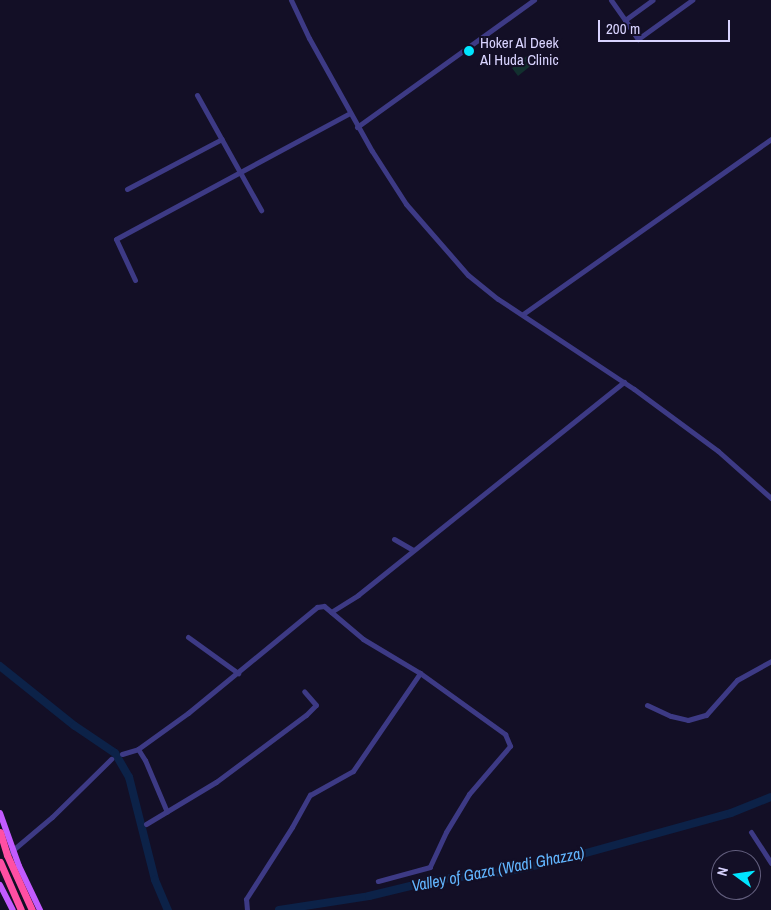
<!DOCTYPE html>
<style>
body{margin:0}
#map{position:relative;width:771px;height:910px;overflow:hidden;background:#130f26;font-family:"Archivo Narrow",sans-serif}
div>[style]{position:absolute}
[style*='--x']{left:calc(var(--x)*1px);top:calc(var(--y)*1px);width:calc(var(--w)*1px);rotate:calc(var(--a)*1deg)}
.green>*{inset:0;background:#12302f}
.river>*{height:8px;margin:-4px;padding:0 4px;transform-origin:4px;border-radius:4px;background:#0c2248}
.minor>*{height:5px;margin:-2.5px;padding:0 2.5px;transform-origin:2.5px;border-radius:2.5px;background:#3d3a85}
.major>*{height:6px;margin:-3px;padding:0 3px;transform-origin:3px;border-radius:3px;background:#c25bff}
.highway>*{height:7px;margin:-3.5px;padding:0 3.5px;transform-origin:3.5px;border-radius:3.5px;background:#ff4fa3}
.dots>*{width:14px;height:14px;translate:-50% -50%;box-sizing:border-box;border:2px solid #130f26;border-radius:50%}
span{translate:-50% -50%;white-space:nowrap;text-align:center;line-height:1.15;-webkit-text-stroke:4px #130f26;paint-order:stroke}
.poi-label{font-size:15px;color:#d9d4ff}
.left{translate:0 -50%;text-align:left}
.water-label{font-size:16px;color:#62b6ff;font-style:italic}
.north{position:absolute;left:711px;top:850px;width:50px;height:50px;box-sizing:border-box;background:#130f26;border:1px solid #625e7d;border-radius:50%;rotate:284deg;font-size:14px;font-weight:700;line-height:20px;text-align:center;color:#d9d4ff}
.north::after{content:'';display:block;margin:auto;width:18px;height:22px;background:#00e5ff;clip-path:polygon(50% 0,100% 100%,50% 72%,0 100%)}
.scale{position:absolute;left:598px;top:20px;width:132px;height:22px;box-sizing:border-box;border:2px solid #d9d4ff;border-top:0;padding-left:6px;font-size:15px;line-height:18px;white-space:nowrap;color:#d9d4ff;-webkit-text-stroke:4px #130f26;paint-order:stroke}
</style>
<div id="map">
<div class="green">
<i style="clip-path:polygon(527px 56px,533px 64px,518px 76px,512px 68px)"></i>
</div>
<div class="river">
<i style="--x:0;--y:666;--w:96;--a:38.7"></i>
<i style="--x:75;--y:726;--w:48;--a:34"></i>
<i style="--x:115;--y:753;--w:28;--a:60"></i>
<i style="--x:129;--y:777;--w:106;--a:75.8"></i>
<i style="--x:155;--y:880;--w:33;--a:67"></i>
<i style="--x:279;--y:910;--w:91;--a:-8.8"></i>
<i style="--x:369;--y:896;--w:68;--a:-13.6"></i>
<i style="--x:435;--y:880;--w:75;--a:-6.9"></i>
<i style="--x:509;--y:871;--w:49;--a:-11.8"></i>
<i style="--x:557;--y:861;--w:180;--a:-15.4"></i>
<i style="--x:731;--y:813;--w:43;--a:-21.8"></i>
</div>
<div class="minor">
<i style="--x:291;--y:0;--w:42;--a:64.7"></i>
<i style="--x:309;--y:38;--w:129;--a:60.9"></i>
<i style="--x:372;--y:151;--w:63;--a:57.3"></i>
<i style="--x:406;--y:204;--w:94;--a:48.9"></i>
<i style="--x:468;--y:275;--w:38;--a:39"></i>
<i style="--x:498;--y:299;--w:163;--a:33.5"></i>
<i style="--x:634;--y:389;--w:104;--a:36.4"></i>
<i style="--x:718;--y:451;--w:71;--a:41.6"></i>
<i style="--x:611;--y:0;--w:24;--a:55"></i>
<i style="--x:625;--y:20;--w:34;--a:-36"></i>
<i style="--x:625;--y:20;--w:23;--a:56"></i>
<i style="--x:638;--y:39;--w:67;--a:-35.8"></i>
<i style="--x:197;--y:95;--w:132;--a:60.9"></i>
<i style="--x:357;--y:127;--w:218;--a:-35.7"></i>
<i style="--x:127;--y:189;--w:107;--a:-27.8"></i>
<i style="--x:135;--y:280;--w:45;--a:-114.9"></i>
<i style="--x:116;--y:239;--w:266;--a:-28.3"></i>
<i style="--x:523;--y:314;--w:304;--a:-35.2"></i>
<i style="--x:394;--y:539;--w:22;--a:30"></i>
<i style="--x:331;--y:612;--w:32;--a:-32"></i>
<i style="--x:358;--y:595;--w:341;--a:-38.7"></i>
<i style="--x:188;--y:637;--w:62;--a:35.8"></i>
<i style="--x:647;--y:705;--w:26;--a:25"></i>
<i style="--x:671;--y:716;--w:17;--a:13"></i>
<i style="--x:688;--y:720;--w:19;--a:-16"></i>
<i style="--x:706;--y:715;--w:47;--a:-48.5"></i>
<i style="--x:737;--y:680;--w:39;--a:-29"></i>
<i style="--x:138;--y:749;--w:62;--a:-35.8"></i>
<i style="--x:188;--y:713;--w:167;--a:-39.4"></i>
<i style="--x:317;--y:607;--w:7;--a:-8"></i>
<i style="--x:324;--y:606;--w:51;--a:40.2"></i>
<i style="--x:363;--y:639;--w:66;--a:30.8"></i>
<i style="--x:420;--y:673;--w:105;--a:35.7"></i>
<i style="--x:505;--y:734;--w:13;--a:67"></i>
<i style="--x:510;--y:746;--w:63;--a:130.5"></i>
<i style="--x:469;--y:794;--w:44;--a:121.2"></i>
<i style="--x:446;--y:832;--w:38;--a:115"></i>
<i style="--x:430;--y:867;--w:54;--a:164.9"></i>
<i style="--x:122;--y:754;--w:17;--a:-17"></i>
<i style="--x:138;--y:749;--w:13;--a:58"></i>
<i style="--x:145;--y:760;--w:56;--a:67.1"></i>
<i style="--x:146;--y:824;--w:82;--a:-31"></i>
<i style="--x:216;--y:782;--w:112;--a:-36.7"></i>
<i style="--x:306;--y:715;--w:14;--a:-45"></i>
<i style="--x:316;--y:705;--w:18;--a:-131"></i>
<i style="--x:751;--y:832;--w:37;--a:57"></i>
<i style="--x:7;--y:855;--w:59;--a:-40.2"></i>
<i style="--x:52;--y:817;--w:83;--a:-44.5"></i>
<i style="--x:247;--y:910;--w:11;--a:-95"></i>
<i style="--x:246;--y:899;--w:85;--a:-57.4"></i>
<i style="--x:292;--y:827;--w:37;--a:-61"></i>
<i style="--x:310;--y:795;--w:49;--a:-29.2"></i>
<i style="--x:353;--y:771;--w:119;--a:-55.6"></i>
</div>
<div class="major">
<i style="--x:0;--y:813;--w:56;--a:70.3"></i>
<i style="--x:19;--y:866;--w:49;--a:64.5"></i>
<i style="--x:0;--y:885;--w:28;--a:63"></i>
</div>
<div class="highway">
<i style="--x:0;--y:832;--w:24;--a:73"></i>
<i style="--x:7;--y:855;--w:60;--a:65.6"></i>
<i style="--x:0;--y:862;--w:52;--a:66.4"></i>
</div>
<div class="dots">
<i style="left:469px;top:51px;background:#00e5ff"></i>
</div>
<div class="poi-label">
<span class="left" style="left:480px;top:51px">Hoker Al Deek<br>Al Huda Clinic</span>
</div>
<div class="water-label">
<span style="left:498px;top:869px;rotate:-11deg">Valley of Gaza (Wadi Ghazza)</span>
</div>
<div class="north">N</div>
<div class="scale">200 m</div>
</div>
